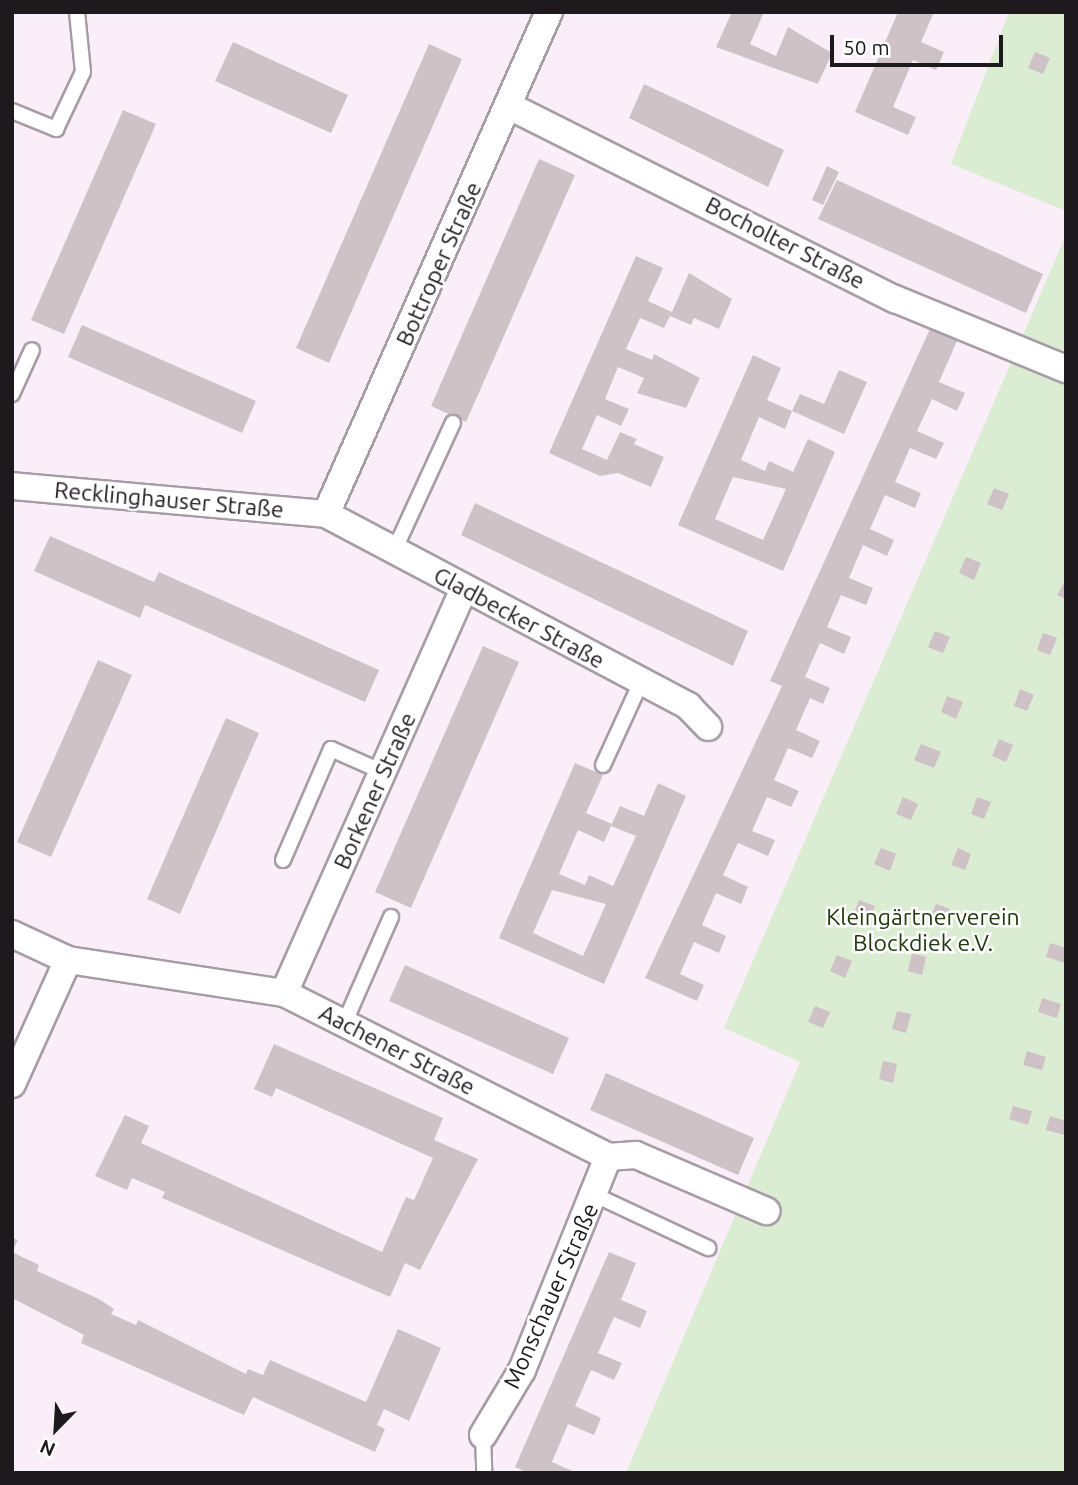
<!DOCTYPE html>
<meta charset="utf-8">
<style>
body{margin:0}
#map{position:relative;width:1078px;height:1485px;overflow:hidden;background:#faeff9;font-family:Ubuntu,sans-serif}
div>[style]{position:absolute}
[style*='--x']{left:calc(var(--x)*1px);top:calc(var(--y)*1px);width:calc(var(--w)*1px);rotate:calc(var(--a)*1deg)}
.green>*{inset:0;background:#daecd1}
.building>*{inset:0;background:#cfc2c7}
.roads{filter:drop-shadow(2px 0 #a69ca6) drop-shadow(-2px 0 #a69ca6) drop-shadow(0 2px #a69ca6) drop-shadow(0 -2px #a69ca6)}
.lane>*{height:14px;margin:-7px;padding:0 7px;transform-origin:7px;border-radius:7px;background:#fff}
.street>*{height:26px;margin:-13px;padding:0 13px;transform-origin:13px;border-radius:13px;background:#fff}
span{translate:-50% -50%;white-space:nowrap;text-align:center;line-height:1.15;-webkit-text-stroke:5px #fff;paint-order:stroke}
.street-label{font-size:23px;color:#1d191d}
.park-label{font-size:23px;color:#20390d}
.frame{position:absolute;inset:0;border:14px solid #1d191d;pointer-events:none}
.north{position:absolute;left:21px;top:1394px;width:70px;height:70px;-webkit-text-stroke:5px #fff;paint-order:stroke;rotate:204deg;font-size:19px;font-weight:700;line-height:28px;text-align:center;color:#1d191d}
.north::after{content:'';display:block;margin:auto;width:24px;height:32px;background:#1d191d;clip-path:polygon(50% 0,100% 100%,50% 72%,0 100%)}
.scale{position:absolute;left:830px;top:35px;width:173px;height:32px;box-sizing:border-box;border:4px solid #1d191d;border-top:0;padding-left:9px;font-size:21px;line-height:24px;white-space:nowrap;color:#1d191d;-webkit-text-stroke:5px #fff;paint-order:stroke}
</style>
<div id="map">
<div class="green">
<i style="clip-path:polygon(1009px 12px,1066px 12px,1066px 211px,951px 164px)"></i>
<i style="clip-path:polygon(1066px 235px,1066px 1473px,626px 1473px,800px 1062px,724px 1028px)"></i>
</div>
<div class="building">
<i style="clip-path:polygon(732px 12px,764px 12px,750px 44px,776px 56px,788px 27px,832px 53px,818px 84px,716px 47px)"></i>
<i style="clip-path:polygon(898px 12px,934px 12px,921px 42px,944px 52px,936px 70px,913px 60px,893px 107px,916px 117px,908px 135px,855px 112px)"></i>
<i style="clip-path:polygon(233px 42px,348px 95px,331px 133px,215px 81px)"></i>
<i style="clip-path:polygon(429px 44px,462px 59px,329px 363px,296px 348px)"></i>
<i style="clip-path:polygon(1035px 52px,1050px 58px,1043px 74px,1028px 68px)"></i>
<i style="clip-path:polygon(644px 84px,784px 150px,768px 187px,629px 118px)"></i>
<i style="clip-path:polygon(123px 110px,156px 124px,64px 334px,31px 320px)"></i>
<i style="clip-path:polygon(539px 159px,575px 175px,466px 422px,431px 406px)"></i>
<i style="clip-path:polygon(827px 166px,839px 172px,823px 205px,812px 200px)"></i>
<i style="clip-path:polygon(837px 180px,1043px 274px,1026px 313px,818px 219px)"></i>
<i style="clip-path:polygon(636px 256px,663px 268px,648px 301px,672px 312px,689px 273px,732px 299px,719px 329px,694px 318px,691px 325px,670px 316px,664px 328px,640px 318px,626px 349px,652px 360px,654px 354px,700px 378px,686px 408px,637px 393px,644px 378px,618px 367px,605px 399px,629px 409px,621px 426px,597px 415px,582px 449px,607px 460px,620px 432px,637px 439px,634px 444px,664px 457px,651px 487px,618px 473px,600px 476px,549px 453px)"></i>
<i style="clip-path:polygon(934px 320px,961px 332px,939px 382px,965px 393px,957px 411px,932px 399px,917px 431px,944px 443px,936px 459px,910px 448px,895px 482px,921px 493px,915px 508px,885px 495px,870px 529px,894px 540px,887px 556px,863px 545px,849px 578px,873px 588px,866px 605px,841px 595px,827px 627px,851px 637px,844px 654px,820px 643px,805px 677px,830px 688px,823px 704px,810px 698px,796px 730px,820px 741px,812px 758px,788px 748px,774px 780px,799px 791px,791px 807px,767px 797px,752px 831px,775px 840px,768px 856px,738px 843px,723px 875px,748px 887px,741px 904px,716px 893px,702px 925px,726px 936px,719px 953px,694px 942px,680px 974px,704px 985px,697px 1001px,645px 978px,782px 686px,770px 681px)"></i>
<i style="clip-path:polygon(82px 325px,256px 401px,242px 433px,68px 357px)"></i>
<i style="clip-path:polygon(evenodd,753px 355px,781px 368px,767px 400px,792px 411px,785px 429px,759px 417px,741px 460px,765px 471px,769px 461px,793px 472px,808px 439px,835px 452px,783px 571px,678px 525px,753px 355px,733px 477px,786px 489px,763px 540px,715px 519px,733px 477px)"></i>
<i style="clip-path:polygon(839px 370px,867px 382px,844px 434px,792px 411px,800px 394px,824px 404px)"></i>
<i style="clip-path:polygon(994px 488px,1009px 494px,1002px 510px,987px 504px)"></i>
<i style="clip-path:polygon(475px 503px,748px 631px,733px 666px,461px 535px)"></i>
<i style="clip-path:polygon(50px 536px,154px 582px,159px 572px,379px 670px,365px 702px,145px 605px,140px 618px,34px 571px)"></i>
<i style="clip-path:polygon(966px 557px,981px 563px,974px 580px,959px 573px)"></i>
<i style="clip-path:polygon(1066px 579px,1066px 599px,1057px 595px)"></i>
<i style="clip-path:polygon(935px 631px,950px 637px,943px 653px,928px 647px)"></i>
<i style="clip-path:polygon(1043px 633px,1057px 638px,1050px 655px,1037px 650px)"></i>
<i style="clip-path:polygon(483px 646px,519px 662px,411px 908px,375px 892px)"></i>
<i style="clip-path:polygon(98px 660px,132px 675px,51px 857px,17px 842px)"></i>
<i style="clip-path:polygon(1020px 689px,1034px 695px,1027px 711px,1014px 706px)"></i>
<i style="clip-path:polygon(947px 696px,963px 702px,956px 719px,941px 712px)"></i>
<i style="clip-path:polygon(226px 718px,259px 733px,180px 914px,147px 899px)"></i>
<i style="clip-path:polygon(999px 739px,1013px 745px,1006px 762px,992px 756px)"></i>
<i style="clip-path:polygon(921px 744px,941px 752px,934px 768px,914px 760px)"></i>
<i style="clip-path:polygon(evenodd,575px 763px,603px 775px,586px 813px,612px 824px,604px 842px,578px 830px,559px 874px,585px 885px,589px 875px,613px 886px,636px 836px,611px 826px,620px 806px,644px 816px,658px 783px,686px 796px,604px 984px,499px 938px,575px 763px,552px 890px,606px 904px,583px 956px,533px 933px,552px 890px)"></i>
<i style="clip-path:polygon(903px 797px,918px 804px,911px 820px,896px 814px)"></i>
<i style="clip-path:polygon(977px 797px,991px 802px,984px 819px,971px 814px)"></i>
<i style="clip-path:polygon(881px 848px,896px 854px,890px 871px,874px 864px)"></i>
<i style="clip-path:polygon(958px 848px,971px 854px,965px 870px,951px 865px)"></i>
<i style="clip-path:polygon(859px 900px,875px 906px,868px 923px,853px 916px)"></i>
<i style="clip-path:polygon(936px 904px,950px 909px,943px 926px,929px 920px)"></i>
<i style="clip-path:polygon(1050px 943px,1066px 948px,1065px 963px,1046px 957px)"></i>
<i style="clip-path:polygon(912px 953px,926px 957px,922px 975px,908px 971px)"></i>
<i style="clip-path:polygon(837px 955px,852px 961px,845px 978px,830px 971px)"></i>
<i style="clip-path:polygon(405px 965px,569px 1038px,553px 1074px,389px 1001px)"></i>
<i style="clip-path:polygon(1042px 998px,1061px 1004px,1057px 1018px,1038px 1012px)"></i>
<i style="clip-path:polygon(815px 1006px,830px 1012px,823px 1028px,808px 1022px)"></i>
<i style="clip-path:polygon(897px 1011px,911px 1014px,906px 1033px,892px 1029px)"></i>
<i style="clip-path:polygon(274px 1044px,443px 1118px,434px 1140px,478px 1159px,420px 1270px,405px 1263px,390px 1297px,162px 1198px,165px 1192px,132px 1178px,127px 1190px,95px 1176px,125px 1115px,149px 1126px,141px 1143px,382px 1252px,406px 1197px,414px 1200px,433px 1158px,276px 1088px,272px 1097px,254px 1089px)"></i>
<i style="clip-path:polygon(1027px 1051px,1046px 1057px,1042px 1070px,1023px 1065px)"></i>
<i style="clip-path:polygon(883px 1061px,897px 1064px,893px 1083px,879px 1079px)"></i>
<i style="clip-path:polygon(606px 1073px,754px 1138px,738px 1175px,590px 1110px)"></i>
<i style="clip-path:polygon(1013px 1106px,1032px 1111px,1028px 1125px,1009px 1119px)"></i>
<i style="clip-path:polygon(1050px 1116px,1066px 1121px,1065px 1135px,1046px 1130px)"></i>
<i style="clip-path:polygon(12px 1238px,18px 1240px,12px 1252px,39px 1265px,37px 1271px,99px 1299px,114px 1309px,111px 1314px,136px 1325px,138px 1320px,246px 1374px,248px 1369px,263px 1375px,270px 1360px,366px 1402px,398px 1329px,441px 1348px,409px 1421px,384px 1409px,377px 1425px,385px 1429px,375px 1452px,253px 1397px,244px 1415px,81px 1343px,84px 1335px,12px 1298px)"></i>
<i style="clip-path:polygon(609px 1252px,636px 1263px,621px 1300px,647px 1311px,640px 1328px,614px 1317px,598px 1353px,622px 1363px,614px 1380px,591px 1370px,575px 1406px,601px 1418px,594px 1435px,568px 1424px,552px 1462px,577px 1473px,528px 1473px,515px 1467px)"></i>
</div>
<div class="roads">
<div class="lane">
<i style="--x:12;--y:111;--w:48;--a:22.2"></i>
<i style="--x:56;--y:129;--w:63;--a:-64.7"></i>
<i style="--x:83;--y:72;--w:60;--a:-95.7"></i>
<i style="--x:12;--y:394;--w:48;--a:-65.6"></i>
<i style="--x:394;--y:551;--w:141;--a:-65.3"></i>
<i style="--x:603;--y:765;--w:91;--a:-65.4"></i>
<i style="--x:283;--y:860;--w:121;--a:-66.6"></i>
<i style="--x:331;--y:749;--w:57;--a:23.9"></i>
<i style="--x:344;--y:1024;--w:117;--a:-66.3"></i>
<i style="--x:597;--y:1196;--w:123;--a:25.1"></i>
<i style="--x:483;--y:1435;--w:38;--a:88"></i>
</div>
<div class="street">
<i style="--x:509;--y:106;--w:432;--a:26.6"></i>
<i style="--x:895;--y:299;--w:185;--a:22.3"></i>
<i style="--x:12;--y:486;--w:315;--a:5.1"></i>
<i style="--x:326;--y:514;--w:410;--a:27.9"></i>
<i style="--x:688;--y:706;--w:29;--a:46"></i>
<i style="--x:326;--y:514;--w:549;--a:-66.05"></i>
<i style="--x:12;--y:934;--w:62;--a:24.9"></i>
<i style="--x:68;--y:960;--w:219;--a:8.7"></i>
<i style="--x:284;--y:993;--w:363;--a:26.8"></i>
<i style="--x:608;--y:1157;--w:28;--a:-4"></i>
<i style="--x:636;--y:1155;--w:142;--a:23.3"></i>
<i style="--x:284;--y:993;--w:442;--a:-66"></i>
<i style="--x:12;--y:1084;--w:136;--a:-65.7"></i>
<i style="--x:483;--y:1435;--w:76;--a:-59"></i>
<i style="--x:522;--y:1370;--w:230;--a:-68"></i>
</div>
</div>
<div class="street-label">
<span style="left:785px;top:243px;rotate:27deg">Bocholter Straße</span>
<span style="left:439px;top:264px;rotate:-66deg">Bottroper Straße</span>
<span style="left:169px;top:500px;rotate:5deg">Recklinghauser Straße</span>
<span style="left:519px;top:618px;rotate:28deg">Gladbecker Straße</span>
<span style="left:375px;top:791px;rotate:-66deg">Borkener Straße</span>
<span style="left:397px;top:1050px;rotate:27deg">Aachener Straße</span>
<span style="left:551px;top:1296px;rotate:-66deg">Monschauer Straße</span>
</div>
<div class="park-label">
<span style="left:923px;top:930px">Kleingärtnerverein<br>Blockdiek e.V.</span>
</div>
<div class="frame"></div>
<div class="north">N</div>
<div class="scale">50 m</div>
</div>
